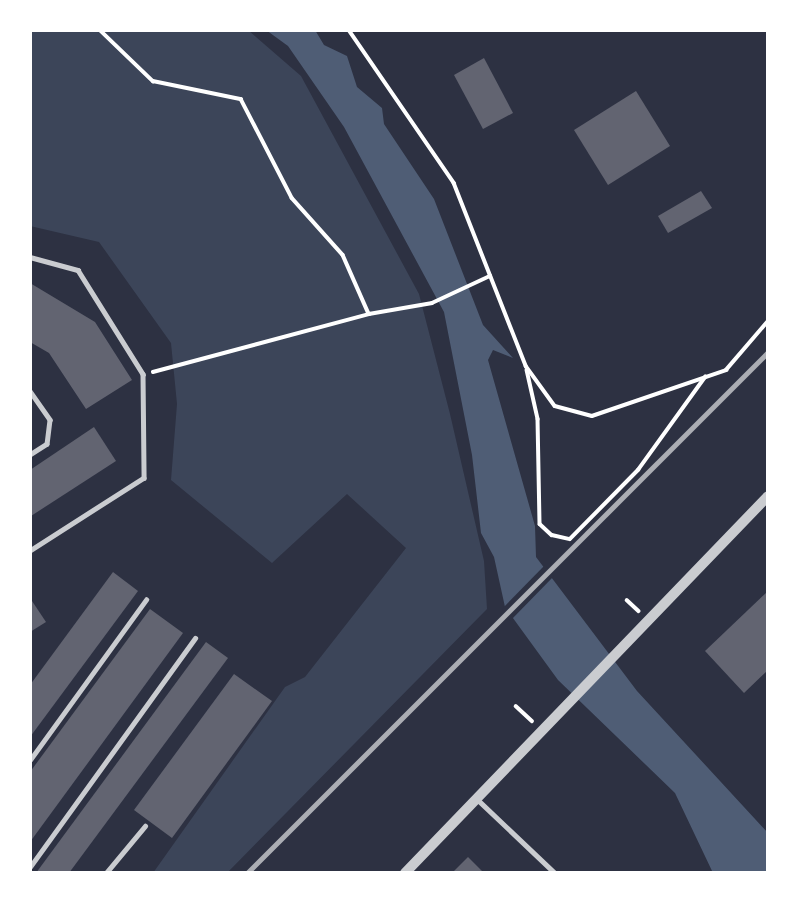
<!DOCTYPE html>
<style>
body{margin:0}
#map{position:relative;width:798px;height:903px;overflow:hidden;background:#2d3142;font-family:Lora,serif}
div>[style]{position:absolute}
[style*='--x']{left:calc(var(--x)*1px);top:calc(var(--y)*1px);width:calc(var(--w)*1px);rotate:calc(var(--a)*1deg)}
.green>*{inset:0;background:#3c4559}
.water>*{inset:0;background:#4f5d75}
.pier>*{inset:0;background:#2d3142}
.building>*{inset:0;background:#626471}
.path>*{height:3.5px;margin:-1.75px;padding:0 1.75px;transform-origin:1.75px;border-radius:1.75px;background:#fff}
.service>*{height:4.5px;margin:-2.25px;padding:0 2.25px;transform-origin:2.25px;border-radius:2.25px;background:#caccd0}
.tertiary>*{height:10px;margin:-5px;padding:0 5px;transform-origin:5px;border-radius:5px;background:#caccd0}
.rail>*{height:5px;margin:-2.5px;padding:0 2.5px;transform-origin:2.5px;border-radius:2.5px;background:#abadb3}
span{translate:-50% -50%;white-space:nowrap;text-align:center;line-height:1.15;-webkit-text-stroke:6px #fff;paint-order:stroke}
.frame{position:absolute;inset:0;border:32px solid #fff;pointer-events:none}
</style>
<div id="map">
<div class="green">
<i style="clip-path:polygon(30px 30px,248px 30px,301px 76px,419px 294px,450px 414px,484px 561px,487px 609px,227px 873px,153px 873px,285px 687px,305px 677px,406px 548px,347px 494px,272px 563px,171px 480px,177px 404px,171px 343px,99px 242px,30px 226px)"></i>
</div>
<div class="water">
<i style="clip-path:polygon(266px 30px,315px 30px,324px 45px,347px 56px,357px 87px,382px 108px,384px 124px,434px 199px,483px 325px,513px 358px,493px 350px,488px 360px,535px 526px,536px 557px,637px 691px,768px 833px,768px 873px,713px 873px,675px 793px,558px 680px,505px 607px,494px 557px,481px 533px,472px 455px,444px 312px,344px 127px,288px 46px)"></i>
</div>
<div class="pier">
<i style="clip-path:polygon(545px 565px,554px 576px,510px 621px,502px 609px)"></i>
</div>
<div class="building">
<i style="clip-path:polygon(484px 58px,513px 113px,483px 129px,454px 75px)"></i>
<i style="clip-path:polygon(636px 91px,670px 146px,608px 185px,574px 130px)"></i>
<i style="clip-path:polygon(701px 191px,712px 208px,668px 233px,658px 216px)"></i>
<i style="clip-path:polygon(30px 283px,95px 322px,132px 380px,86px 409px,49px 353px,30px 342px)"></i>
<i style="clip-path:polygon(94px 427px,116px 461px,31px 516px,30px 470px)"></i>
<i style="clip-path:polygon(113px 572px,138px 591px,30px 737px,30px 685px)"></i>
<i style="clip-path:polygon(768px 591px,768px 670px,744px 693px,705px 651px)"></i>
<i style="clip-path:polygon(30px 598px,46px 622px,30px 632px)"></i>
<i style="clip-path:polygon(150px 609px,183px 633px,30px 842px,30px 772px)"></i>
<i style="clip-path:polygon(206px 642px,228px 658px,69px 873px,36px 873px)"></i>
<i style="clip-path:polygon(234px 674px,272px 701px,172px 838px,134px 810px)"></i>
<i style="clip-path:polygon(468px 857px,484px 873px,452px 873px)"></i>
</div>
<div class="path">
<i style="--x:100;--y:30;--w:74;--a:43.9"></i>
<i style="--x:153;--y:81;--w:90;--a:11.6"></i>
<i style="--x:241;--y:99;--w:111;--a:62.7"></i>
<i style="--x:292;--y:198;--w:76;--a:48.2"></i>
<i style="--x:343;--y:255;--w:64;--a:66.2"></i>
<i style="--x:349;--y:30;--w:186;--a:55.5"></i>
<i style="--x:454;--y:183;--w:197;--a:68.5"></i>
<i style="--x:526;--y:366;--w:49;--a:54.1"></i>
<i style="--x:555;--y:406;--w:38;--a:15"></i>
<i style="--x:592;--y:416;--w:142;--a:-18.9"></i>
<i style="--x:726;--y:370;--w:65;--a:-49.4"></i>
<i style="--x:527;--y:370;--w:50;--a:77.3"></i>
<i style="--x:538;--y:419;--w:105;--a:88.9"></i>
<i style="--x:540;--y:524;--w:16;--a:43"></i>
<i style="--x:552;--y:535;--w:18;--a:13"></i>
<i style="--x:570;--y:539;--w:97;--a:-45.4"></i>
<i style="--x:638;--y:470;--w:115;--a:-54.2"></i>
<i style="--x:153;--y:372;--w:224;--a:-15"></i>
<i style="--x:369;--y:314;--w:64;--a:-9.9"></i>
<i style="--x:432;--y:303;--w:64;--a:-25"></i>
<i style="--x:627;--y:600;--w:16;--a:43"></i>
<i style="--x:516;--y:706;--w:22;--a:43"></i>
</div>
<div class="service">
<i style="--x:30;--y:257;--w:50;--a:15.2"></i>
<i style="--x:78;--y:270;--w:123;--a:58"></i>
<i style="--x:143;--y:374;--w:104;--a:89.4"></i>
<i style="--x:144;--y:478;--w:135;--a:147.4"></i>
<i style="--x:30;--y:391;--w:35;--a:55"></i>
<i style="--x:50;--y:420;--w:24;--a:97"></i>
<i style="--x:47;--y:444;--w:20;--a:147"></i>
<i style="--x:30;--y:760;--w:198;--a:-54.1"></i>
<i style="--x:477;--y:799;--w:108;--a:43.5"></i>
<i style="--x:30;--y:867;--w:282;--a:-54.2"></i>
<i style="--x:106;--y:873;--w:61;--a:-50.3"></i>
</div>
<div class="tertiary">
<i style="--x:405;--y:873;--w:523;--a:-46.08"></i>
</div>
<div class="rail">
<i style="--x:247;--y:873;--w:737;--a:-45"></i>
</div>
<div class="frame"></div>
</div>
